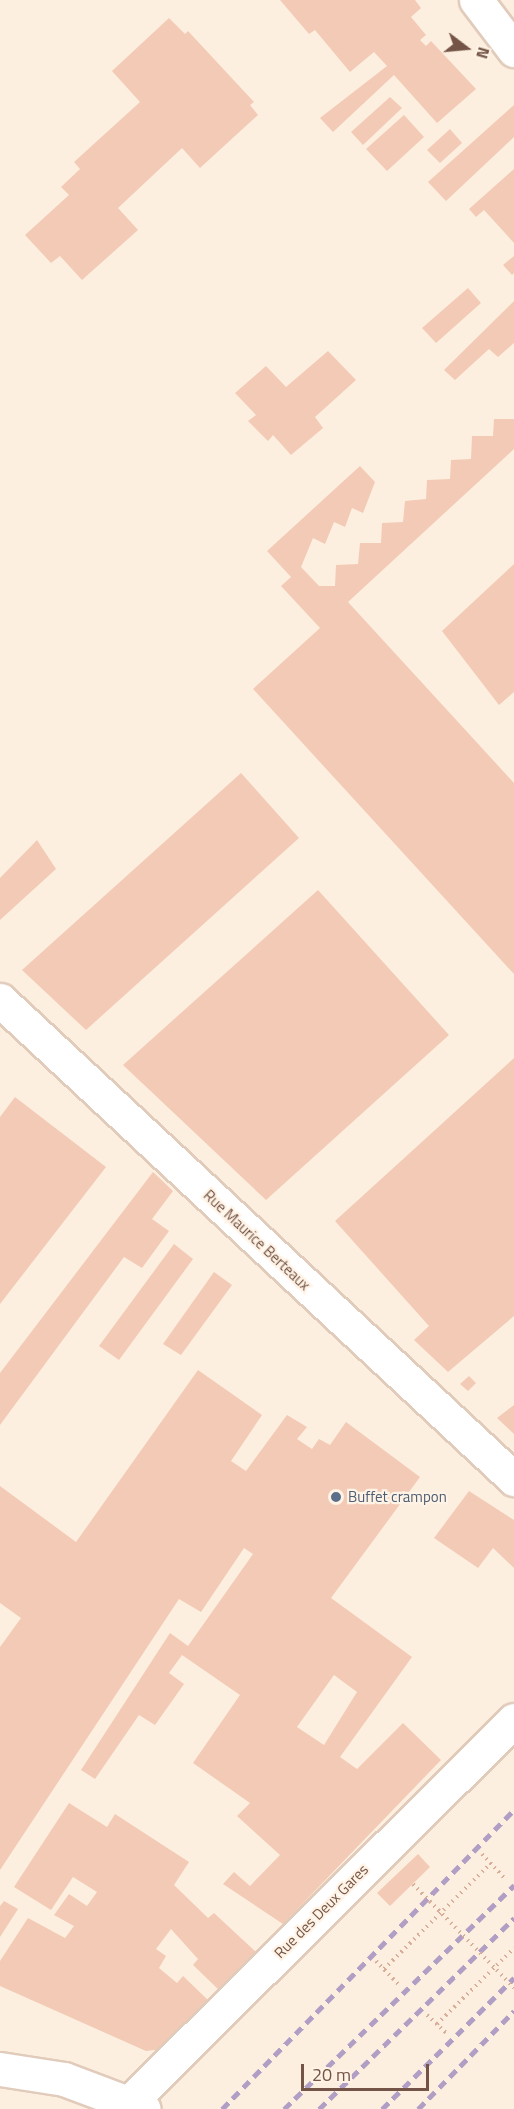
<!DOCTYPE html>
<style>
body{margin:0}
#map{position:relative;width:514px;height:2109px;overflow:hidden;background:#fdefdf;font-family:"Titillium Web",sans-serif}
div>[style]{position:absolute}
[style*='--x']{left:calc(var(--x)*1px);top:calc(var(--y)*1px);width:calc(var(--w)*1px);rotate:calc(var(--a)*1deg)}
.building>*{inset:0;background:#f3cab5}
.path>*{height:4px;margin-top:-2px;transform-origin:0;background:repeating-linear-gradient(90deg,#d8ae99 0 1.5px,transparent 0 6px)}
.roads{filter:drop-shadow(2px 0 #e1cbbb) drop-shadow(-2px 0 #e1cbbb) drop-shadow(0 2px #e1cbbb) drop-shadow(0 -2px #e1cbbb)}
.minor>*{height:33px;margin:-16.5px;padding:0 16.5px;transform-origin:16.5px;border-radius:16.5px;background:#fff}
.secondary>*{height:33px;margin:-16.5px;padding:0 16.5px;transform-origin:16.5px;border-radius:16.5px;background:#fff}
.rail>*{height:4.5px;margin-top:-2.25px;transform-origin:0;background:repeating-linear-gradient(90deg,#b19ec5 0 9px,transparent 0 15px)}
.path-bridge>*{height:4px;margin-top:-2px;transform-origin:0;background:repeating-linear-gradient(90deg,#d8ae99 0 1.5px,transparent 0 6px)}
.dots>*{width:16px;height:16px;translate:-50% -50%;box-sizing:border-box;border:3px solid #fff3e6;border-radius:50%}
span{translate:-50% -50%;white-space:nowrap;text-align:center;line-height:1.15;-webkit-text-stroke:4.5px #fff3e6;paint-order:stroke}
.street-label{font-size:15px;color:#745446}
.service-label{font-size:15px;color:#4e5e75}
.left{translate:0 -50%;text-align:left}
.north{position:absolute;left:436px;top:18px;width:60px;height:60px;-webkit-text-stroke:4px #fff3e6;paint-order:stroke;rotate:106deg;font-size:16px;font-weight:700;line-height:24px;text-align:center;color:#745446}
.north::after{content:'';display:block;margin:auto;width:21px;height:27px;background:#745446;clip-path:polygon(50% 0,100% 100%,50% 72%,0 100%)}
.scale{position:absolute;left:301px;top:2064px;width:128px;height:27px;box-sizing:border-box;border:3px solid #745446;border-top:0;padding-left:8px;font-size:18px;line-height:21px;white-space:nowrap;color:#745446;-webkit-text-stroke:4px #fff3e6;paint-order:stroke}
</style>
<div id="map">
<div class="building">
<i style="clip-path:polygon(280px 0,415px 0,421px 8px,411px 17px,426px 35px,420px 40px,426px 46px,431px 41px,476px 89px,437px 123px,394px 75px,333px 132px,320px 118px,387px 66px,374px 52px,350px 72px,315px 30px,309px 34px)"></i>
<i style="clip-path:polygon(169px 18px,185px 34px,188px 31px,254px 102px,250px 105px,258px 115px,200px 168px,182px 148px,118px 208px,138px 230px,82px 280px,60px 256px,51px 263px,25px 235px,69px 195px,61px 187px,80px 169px,74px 162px,140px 102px,112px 71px)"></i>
<i style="clip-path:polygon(390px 97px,402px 108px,363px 145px,351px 132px)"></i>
<i style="clip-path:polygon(514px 105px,514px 137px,446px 201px,428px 182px)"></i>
<i style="clip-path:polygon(404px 115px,424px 137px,387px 171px,366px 149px)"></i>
<i style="clip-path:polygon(450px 129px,462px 143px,440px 163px,427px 150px)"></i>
<i style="clip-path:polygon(514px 169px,514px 243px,484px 210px,476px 217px,469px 209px)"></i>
<i style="clip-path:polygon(514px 256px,514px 273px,512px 275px,503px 265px)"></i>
<i style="clip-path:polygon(468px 288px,481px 303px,436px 343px,422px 328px)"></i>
<i style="clip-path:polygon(514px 301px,514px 343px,498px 357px,489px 349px,455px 380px,444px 370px)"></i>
<i style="clip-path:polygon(328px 351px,356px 380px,315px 417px,323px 428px,291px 455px,273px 435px,268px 441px,248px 421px,256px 415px,235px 393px,266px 366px,286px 387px)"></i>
<i style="clip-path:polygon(494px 419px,514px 419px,514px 449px,348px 602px,514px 783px,514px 974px,253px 689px,320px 628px,281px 586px,291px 577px,267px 551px,360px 466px,375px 482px,363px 513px,352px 508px,345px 527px,334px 522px,325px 544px,313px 538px,301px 567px,319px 586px,335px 586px,336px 565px,358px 564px,360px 543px,381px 543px,382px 523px,403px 522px,405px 501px,426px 499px,427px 480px,450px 479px,451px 460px,471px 459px,472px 436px,493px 436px)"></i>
<i style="clip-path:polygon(514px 564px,514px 692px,499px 705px,442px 631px)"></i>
<i style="clip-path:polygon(241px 773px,299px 838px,86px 1030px,22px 970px)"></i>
<i style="clip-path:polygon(37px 840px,56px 869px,0 920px,0 878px)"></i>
<i style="clip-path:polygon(318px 890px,449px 1035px,266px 1200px,123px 1065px)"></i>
<i style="clip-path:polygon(514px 1058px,514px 1316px,448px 1372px,414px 1340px,429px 1326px,335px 1221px)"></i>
<i style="clip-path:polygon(15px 1097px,106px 1167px,0 1304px,0 1117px)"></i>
<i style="clip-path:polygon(153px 1172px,173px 1191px,152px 1219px,169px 1231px,142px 1268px,124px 1257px,0 1425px,0 1373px)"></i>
<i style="clip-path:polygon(174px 1244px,193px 1259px,119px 1360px,99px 1346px)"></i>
<i style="clip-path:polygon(214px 1272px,232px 1285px,181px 1355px,163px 1344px)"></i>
<i style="clip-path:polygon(evenodd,198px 1370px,262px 1415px,231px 1461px,246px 1471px,287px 1415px,307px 1427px,297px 1439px,312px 1449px,319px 1439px,330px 1445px,346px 1422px,420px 1477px,331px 1598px,412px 1657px,340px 1757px,357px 1769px,403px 1723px,441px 1760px,283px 1924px,223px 1884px,234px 1872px,250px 1886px,280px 1855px,237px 1816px,250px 1803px,193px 1763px,240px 1695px,182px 1655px,169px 1673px,184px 1684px,155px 1725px,139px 1715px,95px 1779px,81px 1770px,170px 1633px,188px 1646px,253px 1554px,244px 1548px,201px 1612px,179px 1599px,0 1870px,0 1647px,21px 1618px,0 1603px,0 1486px,76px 1542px,198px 1370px,334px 1675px,357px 1692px,324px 1745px,297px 1727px,334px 1675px)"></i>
<i style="clip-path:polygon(469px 1376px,476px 1383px,468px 1391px,460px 1384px)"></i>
<i style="clip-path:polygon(514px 1405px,514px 1434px,497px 1418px)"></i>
<i style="clip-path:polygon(469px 1491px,514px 1520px,514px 1568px,493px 1548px,478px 1568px,434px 1538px)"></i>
<i style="clip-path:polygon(69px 1803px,107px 1827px,115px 1814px,189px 1862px,174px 1885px,208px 1918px,214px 1913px,256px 1952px,219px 1990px,193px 1965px,198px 1959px,171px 1929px,156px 1949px,166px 1956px,159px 1968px,177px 1983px,183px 1976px,209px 2001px,163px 2049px,146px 2051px,0 1986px,0 1961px,28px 1918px,65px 1938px,74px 1926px,54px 1915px,69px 1894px,87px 1906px,97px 1892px,73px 1877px,51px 1910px,14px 1887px)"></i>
<i style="clip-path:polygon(418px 1854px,430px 1867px,390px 1906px,377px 1893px)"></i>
<i style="clip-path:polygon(4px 1901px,18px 1909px,0 1937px,0 1906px)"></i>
</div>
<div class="path">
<i style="--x:482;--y:1854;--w:34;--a:47"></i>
<i style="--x:376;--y:1961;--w:32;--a:46"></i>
<i style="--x:384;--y:1969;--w:149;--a:-44.7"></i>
<i style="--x:427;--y:2015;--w:26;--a:43"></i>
<i style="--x:437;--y:2024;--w:108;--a:-44.6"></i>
</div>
<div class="roads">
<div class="minor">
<i style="--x:476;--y:0;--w:63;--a:52.8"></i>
<i style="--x:0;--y:1000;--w:703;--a:42.98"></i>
<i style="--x:129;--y:2103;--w:543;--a:-44.85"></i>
</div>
<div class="secondary">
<i style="--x:0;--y:2069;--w:65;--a:8.9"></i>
<i style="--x:64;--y:2079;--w:85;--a:20.6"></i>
</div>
</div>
<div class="rail">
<i style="--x:222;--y:2109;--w:418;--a:-45.7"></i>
<i style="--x:284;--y:2109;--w:321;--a:-44.2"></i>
<i style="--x:319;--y:2109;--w:273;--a:-44.4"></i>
<i style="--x:382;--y:2109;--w:186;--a:-44.8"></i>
<i style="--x:418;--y:2109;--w:137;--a:-45.6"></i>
</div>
<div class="path-bridge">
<i style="--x:413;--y:1884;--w:145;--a:45.8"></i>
</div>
<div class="dots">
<i style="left:336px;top:1497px;background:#5c6f8a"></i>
</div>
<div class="street-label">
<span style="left:257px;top:1240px;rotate:43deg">Rue Maurice Berteaux</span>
<span style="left:321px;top:1911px;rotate:-45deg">Rue des Deux Gares</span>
</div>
<div class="service-label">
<span class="left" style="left:348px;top:1497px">Buffet crampon</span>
</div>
<div class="north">N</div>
<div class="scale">20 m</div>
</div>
